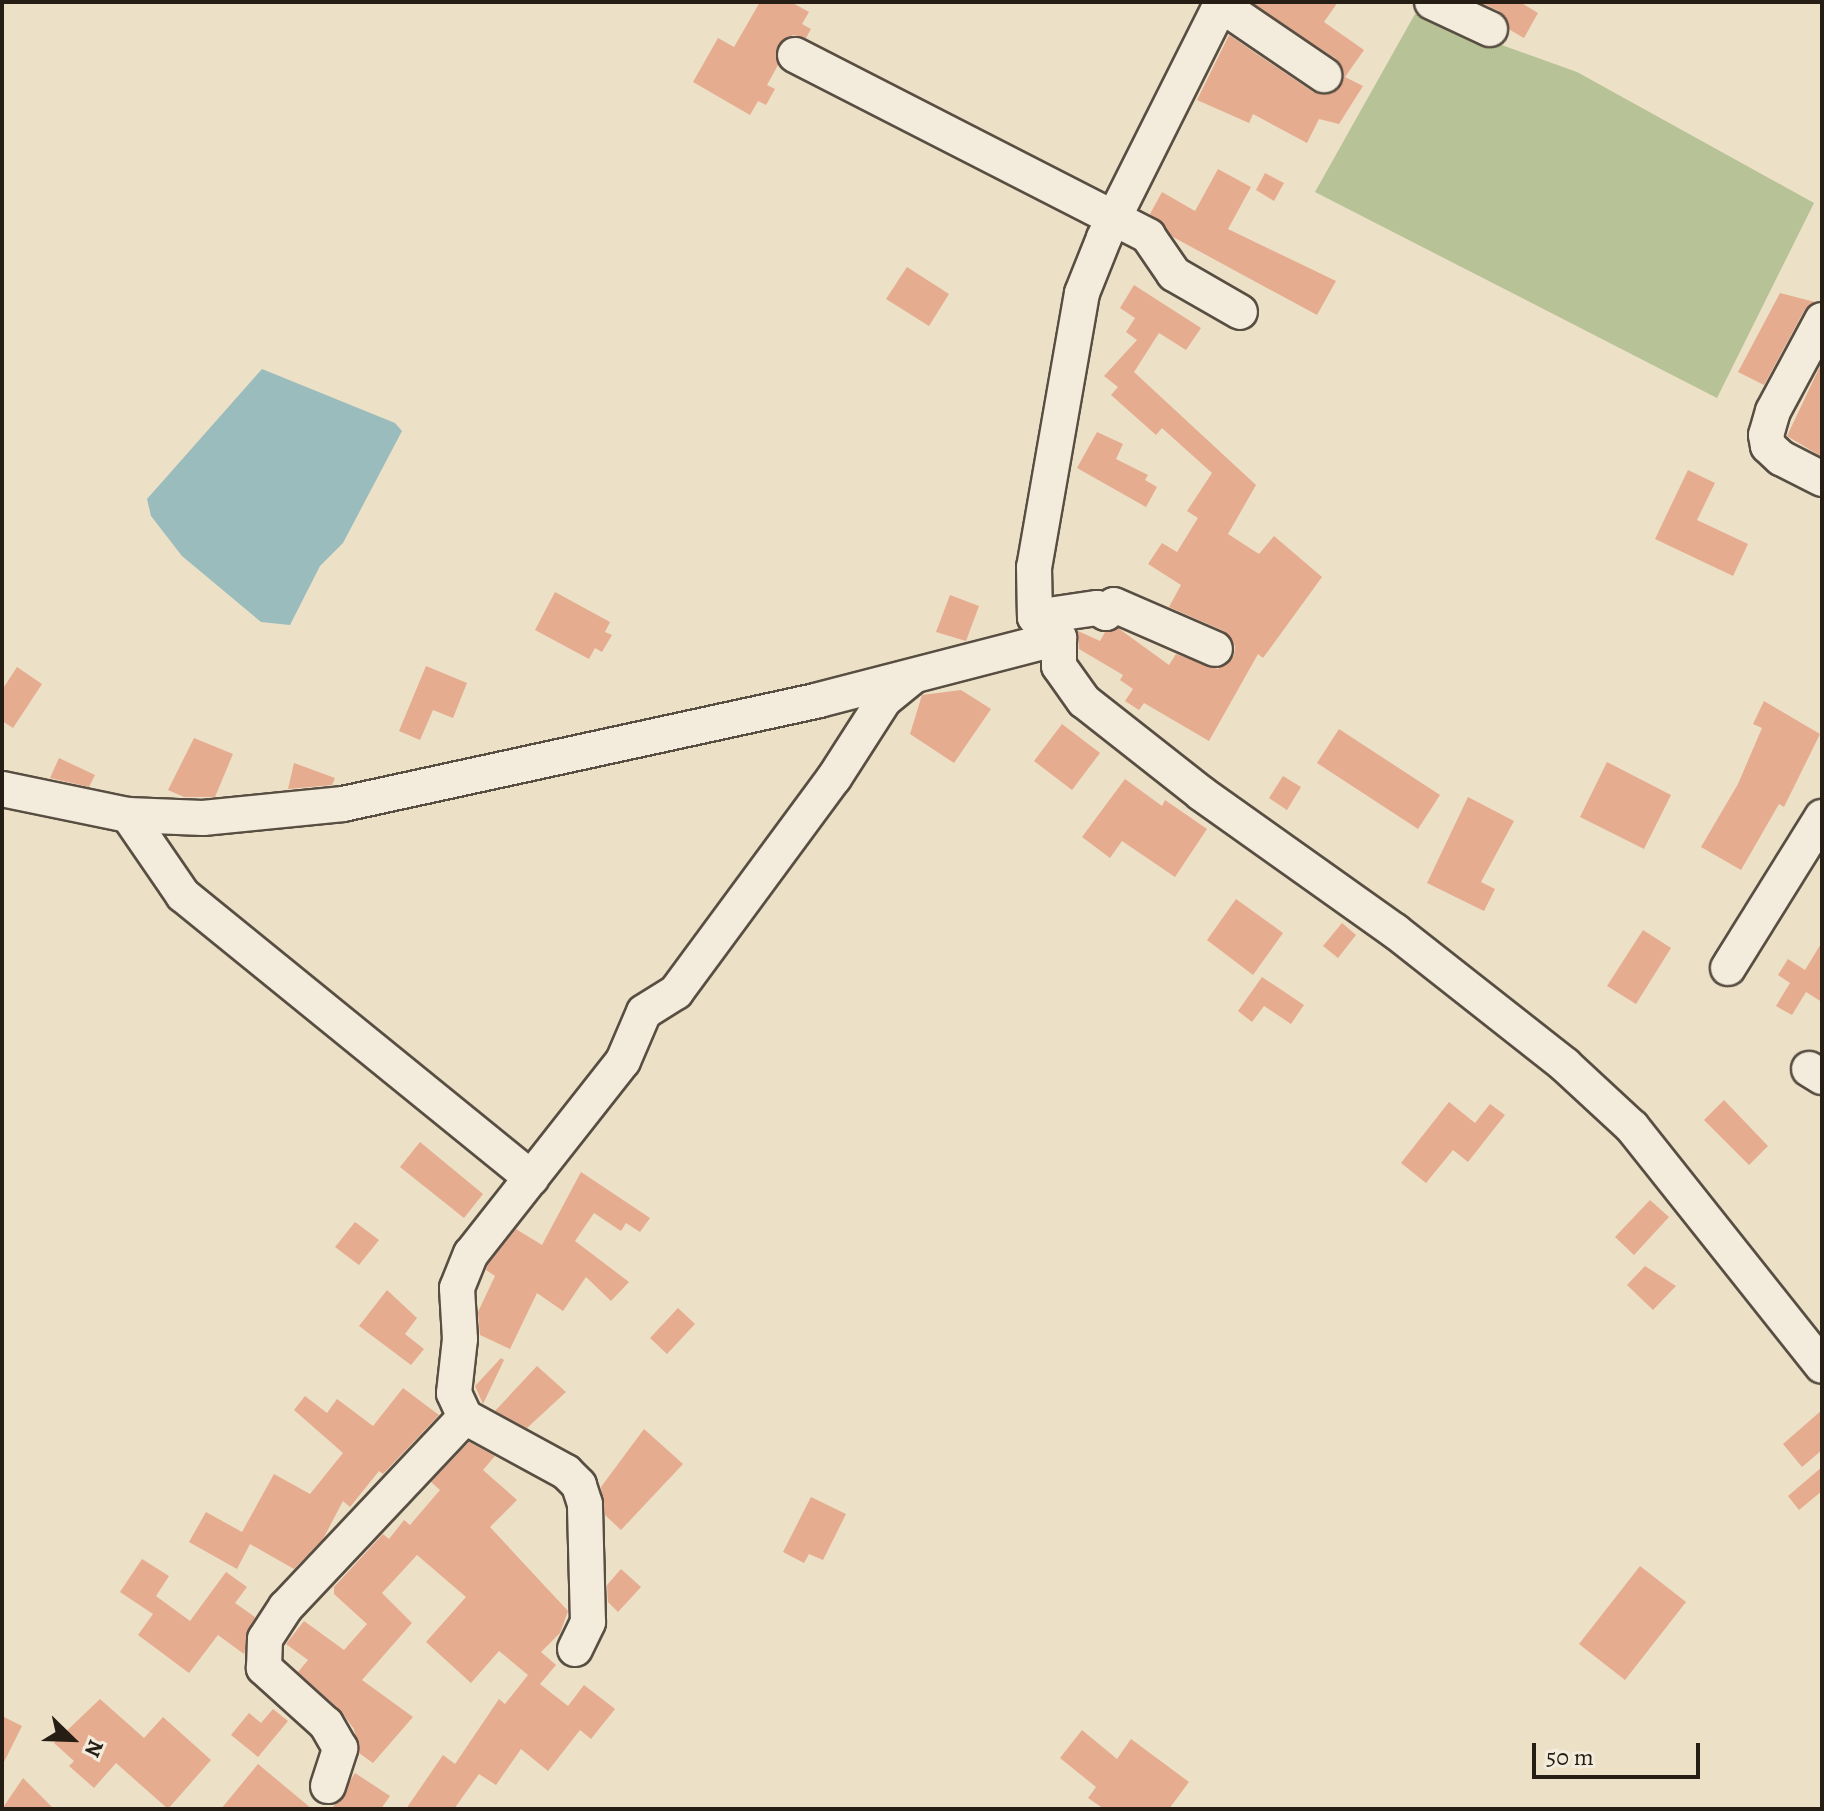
<!DOCTYPE html>
<style>
body{margin:0}
#map{position:relative;width:1824px;height:1811px;overflow:hidden;background:#ece0c7;font-family:Alegreya,serif}
div>[style]{position:absolute}
[style*='--x']{left:calc(var(--x)*1px);top:calc(var(--y)*1px);width:calc(var(--w)*1px);rotate:calc(var(--a)*1deg)}
.green>*{inset:0;background:#b7c296}
.water>*{inset:0;background:#9abcbc}
.building>*{inset:0;background:#e6ac90}
.roads{filter:drop-shadow(2px 0 #584e42) drop-shadow(-2px 0 #584e42) drop-shadow(0 2px #584e42) drop-shadow(0 -2px #584e42)}
.minor>*{height:34px;margin:-17px;padding:0 17px;transform-origin:17px;border-radius:17px;background:#f3ebdb}
span{translate:-50% -50%;white-space:nowrap;text-align:center;line-height:1.15;-webkit-text-stroke:6px #f3ebdb;paint-order:stroke}
.frame{position:absolute;inset:0;border:4px solid #261e15;pointer-events:none}
.north{position:absolute;left:32px;top:1699px;width:80px;height:80px;-webkit-text-stroke:6px #f3ebdb;paint-order:stroke;rotate:113deg;font-size:22px;font-weight:700;line-height:32px;text-align:center;color:#261e15}
.north::after{content:'';display:block;margin:auto;width:28px;height:36px;background:#261e15;clip-path:polygon(50% 0,100% 100%,50% 72%,0 100%)}
.scale{position:absolute;left:1532px;top:1743px;width:168px;height:36px;box-sizing:border-box;border:4px solid #261e15;border-top:0;padding-left:10px;font-size:24px;line-height:28px;white-space:nowrap;color:#261e15;-webkit-text-stroke:6px #f3ebdb;paint-order:stroke}
</style>
<div id="map">
<div class="green">
<i style="clip-path:polygon(1415px 14px,1577px 72px,1814px 203px,1717px 398px,1315px 192px)"></i>
</div>
<div class="water">
<i style="clip-path:polygon(262px 369px,395px 423px,402px 431px,343px 543px,320px 566px,290px 625px,261px 622px,182px 556px,151px 516px,147px 499px)"></i>
</div>
<div class="building">
<i style="clip-path:polygon(760px 2px,791px 2px,809px 12px,802px 24px,811px 29px,806px 38px,793px 35px,778px 45px,778px 65px,767px 85px,775px 89px,766px 105px,758px 101px,750px 115px,693px 82px,718px 38px,734px 47px)"></i>
<i style="clip-path:polygon(1338px 2px,1324px 22px,1364px 50px,1345px 77px,1363px 86px,1339px 124px,1319px 119px,1307px 143px,1253px 114px,1249px 123px,1197px 100px,1229px 35px,1313px 92px,1333px 93px,1344px 76px,1336px 59px,1254px 4px)"></i>
<i style="clip-path:polygon(1479px 2px,1520px 2px,1538px 13px,1524px 38px,1510px 30px,1499px 11px)"></i>
<i style="clip-path:polygon(1218px 169px,1251px 187px,1228px 229px,1336px 281px,1317px 315px,1173px 237px,1150px 214px,1162px 192px,1195px 211px)"></i>
<i style="clip-path:polygon(1265px 173px,1284px 183px,1274px 201px,1256px 190px)"></i>
<i style="clip-path:polygon(907px 267px,949px 294px,929px 326px,886px 299px)"></i>
<i style="clip-path:polygon(1134px 285px,1201px 328px,1186px 350px,1159px 333px,1134px 372px,1256px 485px,1228px 534px,1259px 554px,1274px 536px,1322px 577px,1263px 658px,1258px 654px,1209px 741px,1144px 703px,1139px 710px,1125px 701px,1133px 689px,1120px 680px,1123px 675px,1079px 649px,1078px 631px,1100px 641px,1105px 632px,1118px 628px,1169px 665px,1176px 654px,1218px 669px,1234px 656px,1235px 646px,1224px 631px,1169px 607px,1181px 585px,1148px 564px,1162px 543px,1177px 552px,1198px 518px,1187px 511px,1212px 473px,1162px 428px,1156px 435px,1111px 395px,1118px 387px,1104px 376px,1137px 340px,1126px 332px,1135px 318px,1120px 308px)"></i>
<i style="clip-path:polygon(1780px 293px,1815px 302px,1804px 311px,1764px 385px,1738px 372px)"></i>
<i style="clip-path:polygon(1822px 362px,1822px 457px,1787px 436px)"></i>
<i style="clip-path:polygon(1097px 432px,1123px 444px,1116px 459px,1148px 475px,1145px 480px,1157px 487px,1146px 507px,1077px 468px)"></i>
<i style="clip-path:polygon(1688px 470px,1715px 483px,1697px 520px,1748px 544px,1733px 576px,1655px 539px)"></i>
<i style="clip-path:polygon(555px 592px,610px 622px,605px 632px,612px 635px,602px 652px,595px 648px,589px 659px,535px 630px)"></i>
<i style="clip-path:polygon(950px 595px,979px 606px,966px 641px,936px 632px)"></i>
<i style="clip-path:polygon(426px 666px,467px 683px,453px 718px,433px 710px,420px 740px,399px 731px)"></i>
<i style="clip-path:polygon(17px 667px,42px 684px,13px 728px,2px 721px,2px 690px)"></i>
<i style="clip-path:polygon(961px 690px,991px 709px,954px 763px,910px 734px,922px 695px)"></i>
<i style="clip-path:polygon(1764px 701px,1820px 734px,1784px 807px,1779px 804px,1741px 870px,1701px 847px,1738px 784px,1762px 728px,1753px 724px)"></i>
<i style="clip-path:polygon(1062px 724px,1100px 753px,1072px 790px,1034px 761px)"></i>
<i style="clip-path:polygon(1339px 729px,1440px 795px,1418px 829px,1317px 763px)"></i>
<i style="clip-path:polygon(194px 738px,233px 754px,215px 797px,184px 797px,168px 790px)"></i>
<i style="clip-path:polygon(59px 758px,95px 775px,89px 787px,50px 778px)"></i>
<i style="clip-path:polygon(1607px 762px,1671px 795px,1644px 849px,1580px 817px)"></i>
<i style="clip-path:polygon(294px 763px,335px 778px,332px 785px,288px 789px)"></i>
<i style="clip-path:polygon(1283px 776px,1301px 787px,1287px 810px,1269px 798px)"></i>
<i style="clip-path:polygon(1125px 779px,1162px 806px,1165px 800px,1207px 829px,1175px 877px,1122px 841px,1110px 858px,1082px 837px)"></i>
<i style="clip-path:polygon(1468px 797px,1514px 821px,1481px 882px,1495px 889px,1484px 911px,1427px 883px)"></i>
<i style="clip-path:polygon(1236px 899px,1283px 933px,1253px 975px,1207px 940px)"></i>
<i style="clip-path:polygon(1342px 923px,1356px 935px,1338px 958px,1323px 946px)"></i>
<i style="clip-path:polygon(1643px 930px,1671px 948px,1636px 1004px,1607px 986px)"></i>
<i style="clip-path:polygon(1822px 942px,1822px 1002px,1806px 992px,1792px 1015px,1776px 1006px,1790px 983px,1778px 975px,1788px 959px,1805px 970px)"></i>
<i style="clip-path:polygon(1262px 977px,1304px 1005px,1291px 1024px,1264px 1006px,1252px 1022px,1238px 1011px)"></i>
<i style="clip-path:polygon(1724px 1100px,1768px 1146px,1749px 1165px,1704px 1120px)"></i>
<i style="clip-path:polygon(1449px 1102px,1475px 1123px,1490px 1104px,1505px 1115px,1468px 1162px,1453px 1150px,1426px 1183px,1401px 1163px)"></i>
<i style="clip-path:polygon(420px 1142px,483px 1194px,464px 1218px,400px 1167px)"></i>
<i style="clip-path:polygon(581px 1172px,650px 1218px,640px 1232px,626px 1223px,621px 1231px,594px 1213px,575px 1241px,629px 1282px,611px 1301px,586px 1277px,563px 1311px,537px 1293px,510px 1349px,480px 1335px,478px 1312px,495px 1276px,486px 1270px,488px 1264px,516px 1229px,542px 1245px)"></i>
<i style="clip-path:polygon(1650px 1200px,1669px 1217px,1634px 1255px,1615px 1237px)"></i>
<i style="clip-path:polygon(355px 1222px,379px 1240px,359px 1265px,335px 1247px)"></i>
<i style="clip-path:polygon(1645px 1266px,1676px 1286px,1653px 1310px,1627px 1285px)"></i>
<i style="clip-path:polygon(387px 1290px,417px 1318px,405px 1334px,424px 1349px,411px 1365px,359px 1326px)"></i>
<i style="clip-path:polygon(678px 1308px,695px 1324px,667px 1354px,650px 1338px)"></i>
<i style="clip-path:polygon(501px 1358px,504px 1360px,483px 1404px,475px 1386px)"></i>
<i style="clip-path:polygon(537px 1366px,566px 1392px,527px 1428px,495px 1411px)"></i>
<i style="clip-path:polygon(403px 1388px,439px 1415px,383px 1474px,379px 1471px,350px 1507px,343px 1501px,323px 1539px,294px 1569px,250px 1544px,237px 1569px,189px 1542px,206px 1512px,242px 1532px,274px 1474px,310px 1494px,343px 1453px,294px 1410px,305px 1396px,327px 1413px,337px 1399px,373px 1426px)"></i>
<i style="clip-path:polygon(1822px 1410px,1822px 1450px,1802px 1467px,1783px 1444px)"></i>
<i style="clip-path:polygon(644px 1429px,683px 1464px,621px 1530px,605px 1515px,601px 1487px)"></i>
<i style="clip-path:polygon(469px 1442px,495px 1456px,483px 1470px,517px 1500px,490px 1527px,568px 1611px,560px 1633px,541px 1652px,556px 1665px,540px 1684px,568px 1706px,584px 1685px,615px 1709px,591px 1739px,580px 1730px,548px 1771px,521px 1749px,496px 1785px,479px 1774px,454px 1809px,406px 1809px,443px 1755px,455px 1764px,499px 1699px,505px 1704px,528px 1675px,499px 1651px,471px 1683px,426px 1642px,466px 1597px,417px 1555px,382px 1593px,412px 1623px,362px 1680px,413px 1717px,373px 1763px,359px 1753px,354px 1729px,340px 1710px,298px 1672px,308px 1660px,286px 1644px,304px 1621px,344px 1650px,367px 1624px,334px 1594px,334px 1587px,383px 1534px,389px 1539px,404px 1520px,410px 1525px,440px 1490px,431px 1482px)"></i>
<i style="clip-path:polygon(1822px 1467px,1822px 1491px,1799px 1510px,1788px 1496px)"></i>
<i style="clip-path:polygon(811px 1497px,846px 1514px,823px 1560px,809px 1554px,804px 1563px,783px 1552px)"></i>
<i style="clip-path:polygon(142px 1559px,169px 1576px,156px 1596px,190px 1621px,226px 1572px,247px 1587px,235px 1603px,255px 1617px,244px 1654px,218px 1635px,189px 1673px,138px 1635px,153px 1614px,120px 1592px)"></i>
<i style="clip-path:polygon(1640px 1566px,1686px 1602px,1625px 1680px,1579px 1644px)"></i>
<i style="clip-path:polygon(621px 1569px,641px 1587px,618px 1612px,608px 1602px,607px 1585px)"></i>
<i style="clip-path:polygon(100px 1699px,144px 1738px,163px 1717px,211px 1760px,168px 1809px,116px 1763px,94px 1788px,69px 1766px,74px 1761px,54px 1743px)"></i>
<i style="clip-path:polygon(273px 1709px,288px 1721px,258px 1757px,231px 1735px,249px 1713px,261px 1723px)"></i>
<i style="clip-path:polygon(2px 1716px,22px 1726px,2px 1766px)"></i>
<i style="clip-path:polygon(1082px 1730px,1117px 1759px,1131px 1739px,1189px 1782px,1169px 1809px,1104px 1809px,1088px 1798px,1096px 1787px,1060px 1758px)"></i>
<i style="clip-path:polygon(258px 1764px,312px 1809px,221px 1809px)"></i>
<i style="clip-path:polygon(355px 1773px,390px 1796px,381px 1809px,332px 1809px)"></i>
<i style="clip-path:polygon(23px 1778px,54px 1809px,2px 1809px)"></i>
</div>
<div class="roads">
<div class="minor">
<i style="--x:1222;--y:2;--w:264;--a:116.6"></i>
<i style="--x:1104;--y:238;--w:59;--a:111.8"></i>
<i style="--x:1082;--y:293;--w:278;--a:99.9"></i>
<i style="--x:1034;--y:567;--w:50;--a:88.9"></i>
<i style="--x:1035;--y:617;--w:32;--a:41"></i>
<i style="--x:1059;--y:638;--w:28;--a:90"></i>
<i style="--x:1059;--y:666;--w:43;--a:54.5"></i>
<i style="--x:1084;--y:701;--w:150;--a:38.2"></i>
<i style="--x:1202;--y:794;--w:237;--a:35.4"></i>
<i style="--x:1395;--y:931;--w:216;--a:38.2"></i>
<i style="--x:1565;--y:1065;--w:91;--a:42.8"></i>
<i style="--x:1632;--y:1127;--w:305;--a:51.5"></i>
<i style="--x:1432;--y:2;--w:64;--a:25"></i>
<i style="--x:1221;--y:5;--w:125;--a:34.2"></i>
<i style="--x:795;--y:55;--w:397;--a:27.1"></i>
<i style="--x:1148;--y:236;--w:46;--a:55.6"></i>
<i style="--x:1174;--y:274;--w:76;--a:29.9"></i>
<i style="--x:1822;--y:320;--w:103;--a:118.3"></i>
<i style="--x:1773;--y:411;--w:25;--a:106"></i>
<i style="--x:1766;--y:435;--w:11;--a:80"></i>
<i style="--x:1768;--y:446;--w:18;--a:43"></i>
<i style="--x:1781;--y:458;--w:46;--a:27.1"></i>
<i style="--x:1035;--y:617;--w:63;--a:-8.3"></i>
<i style="--x:1097;--y:608;--w:10;--a:29"></i>
<i style="--x:1106;--y:613;--w:11;--a:-45"></i>
<i style="--x:1114;--y:605;--w:110;--a:23.5"></i>
<i style="--x:2;--y:789;--w:129;--a:11.7"></i>
<i style="--x:128;--y:815;--w:75;--a:2.3"></i>
<i style="--x:203;--y:818;--w:141;--a:-5.7"></i>
<i style="--x:343;--y:804;--w:487;--a:-12.3"></i>
<i style="--x:819;--y:700;--w:248;--a:-14.5"></i>
<i style="--x:128;--y:815;--w:97;--a:55.5"></i>
<i style="--x:183;--y:895;--w:449;--a:39.1"></i>
<i style="--x:1728;--y:968;--w:178;--a:-58.1"></i>
<i style="--x:1809;--y:1069;--w:15;--a:32"></i>
<i style="--x:575;--y:1649;--w:30;--a:-64"></i>
<i style="--x:588;--y:1622;--w:118;--a:-91.5"></i>
<i style="--x:585;--y:1504;--w:20;--a:-108"></i>
<i style="--x:579;--y:1485;--w:18;--a:-135"></i>
<i style="--x:566;--y:1472;--w:115;--a:-151.4"></i>
<i style="--x:465;--y:1417;--w:26;--a:-115"></i>
<i style="--x:454;--y:1393;--w:54;--a:-83.7"></i>
<i style="--x:460;--y:1339;--w:51;--a:-93.4"></i>
<i style="--x:457;--y:1288;--w:37;--a:-68"></i>
<i style="--x:471;--y:1254;--w:246;--a:-51.8"></i>
<i style="--x:623;--y:1061;--w:53;--a:-66.8"></i>
<i style="--x:644;--y:1012;--w:38;--a:-32"></i>
<i style="--x:676;--y:992;--w:266;--a:-53.6"></i>
<i style="--x:834;--y:778;--w:93;--a:-57.3"></i>
<i style="--x:884;--y:700;--w:36;--a:-39"></i>
<i style="--x:328;--y:1786;--w:40;--a:-72"></i>
<i style="--x:340;--y:1748;--w:28;--a:-120"></i>
<i style="--x:326;--y:1724;--w:84;--a:-137.9"></i>
<i style="--x:264;--y:1668;--w:29;--a:-88"></i>
<i style="--x:265;--y:1639;--w:38;--a:-57"></i>
<i style="--x:286;--y:1607;--w:261;--a:-46.7"></i>
</div>
</div>
<div class="frame"></div>
<div class="north">N</div>
<div class="scale">50 m</div>
</div>
